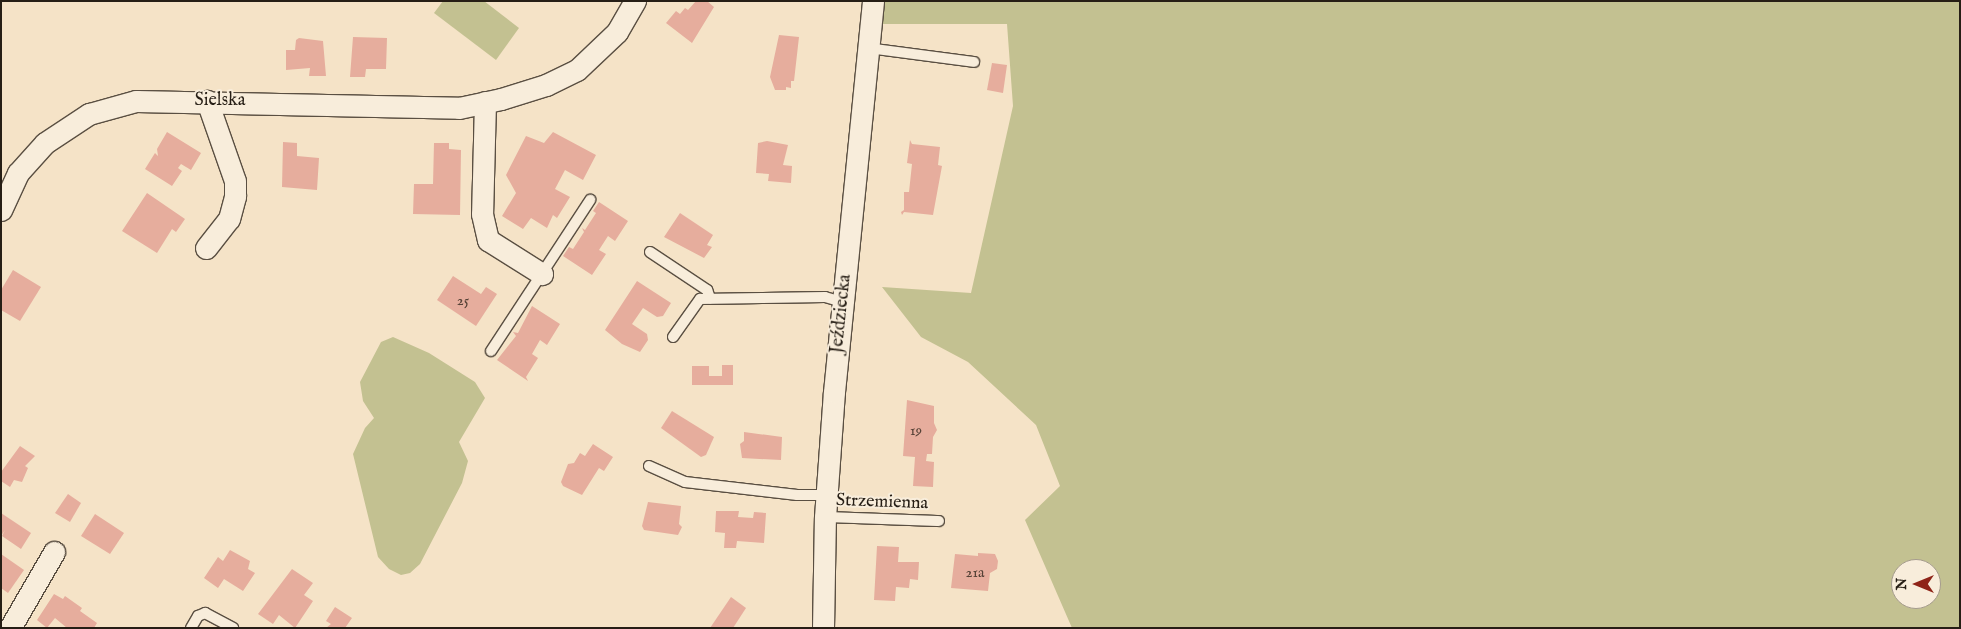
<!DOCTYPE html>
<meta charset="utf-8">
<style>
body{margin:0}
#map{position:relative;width:1961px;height:629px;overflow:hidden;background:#f5e3c7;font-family:"IM FELL English",serif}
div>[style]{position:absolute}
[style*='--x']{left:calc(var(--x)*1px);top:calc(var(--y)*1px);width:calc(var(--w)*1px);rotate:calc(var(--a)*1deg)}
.green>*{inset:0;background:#c3c191}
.building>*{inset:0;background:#e6ad9d}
.roads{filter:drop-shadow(1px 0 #5a4f42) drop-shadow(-1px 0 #5a4f42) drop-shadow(0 1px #5a4f42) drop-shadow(0 -1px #5a4f42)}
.service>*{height:10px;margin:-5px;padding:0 5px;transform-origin:5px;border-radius:5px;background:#f8eddb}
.minor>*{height:21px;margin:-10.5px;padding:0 10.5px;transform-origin:10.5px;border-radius:10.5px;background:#f8eddb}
span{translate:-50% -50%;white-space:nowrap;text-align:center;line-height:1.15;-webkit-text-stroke:4px #f8eddb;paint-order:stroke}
.number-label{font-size:15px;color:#564237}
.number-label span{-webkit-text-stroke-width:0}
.street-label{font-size:18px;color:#261e15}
.frame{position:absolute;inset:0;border:2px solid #261e15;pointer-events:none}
.north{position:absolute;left:1891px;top:559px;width:50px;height:50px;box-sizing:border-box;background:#f8eddb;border:1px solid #a49a8c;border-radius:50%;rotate:270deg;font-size:14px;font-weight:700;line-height:20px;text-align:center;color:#261e15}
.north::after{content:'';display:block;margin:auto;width:18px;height:22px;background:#8f2418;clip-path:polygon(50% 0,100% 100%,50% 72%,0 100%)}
</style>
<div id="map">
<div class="green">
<i style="clip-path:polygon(443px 1px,484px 1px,519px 28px,496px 60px,434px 13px)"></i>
<i style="clip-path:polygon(evenodd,885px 1px,1960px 1px,1960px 628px,1072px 628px,1025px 520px,1060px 486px,1036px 425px,968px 362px,921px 337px,882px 287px,971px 293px,1013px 106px,1007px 24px,882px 24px,885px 1px,1901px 569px,1931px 569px,1931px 599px,1901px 599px,1901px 569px)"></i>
<i style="clip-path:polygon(393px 337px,429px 353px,475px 382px,485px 398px,459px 442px,468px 461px,462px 483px,420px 564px,410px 573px,401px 575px,389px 569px,378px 557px,353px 454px,365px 428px,374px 418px,363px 401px,360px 382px,381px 342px)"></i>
</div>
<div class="building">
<i style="clip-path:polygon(696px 1px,707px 1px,714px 7px,692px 43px,666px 23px,676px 11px,680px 14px,685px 8px,688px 10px)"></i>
<i style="clip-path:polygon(779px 35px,799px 37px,794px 81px,791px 81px,791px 88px,786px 87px,786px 90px,775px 90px,770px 77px)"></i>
<i style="clip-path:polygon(353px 37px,387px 38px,386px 69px,366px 69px,365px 77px,350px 77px)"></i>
<i style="clip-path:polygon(299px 38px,323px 41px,326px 76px,309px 76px,310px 68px,286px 70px,286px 50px,295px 50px,296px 40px)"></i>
<i style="clip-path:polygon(992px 63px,1007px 65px,1003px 93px,987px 90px)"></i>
<i style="clip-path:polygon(167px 132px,201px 153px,191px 170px,181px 164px,178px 168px,182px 171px,172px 186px,145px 169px,155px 153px,158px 156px,157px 149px)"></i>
<i style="clip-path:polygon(553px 132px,596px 155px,583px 180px,565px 170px,555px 189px,570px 197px,557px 218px,553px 215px,547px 228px,531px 218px,523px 229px,502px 216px,516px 193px,506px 175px,526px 136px,544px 143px)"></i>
<i style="clip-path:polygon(910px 140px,912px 144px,940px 147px,938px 165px,942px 166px,933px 215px,904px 212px,902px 215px,901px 212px,904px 210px,904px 192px,909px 192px,912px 164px,907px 163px)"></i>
<i style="clip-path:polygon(767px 141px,788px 145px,783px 165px,792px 166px,791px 183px,768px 181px,769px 174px,756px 173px,758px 143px)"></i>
<i style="clip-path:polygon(283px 142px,297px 143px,297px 156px,319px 158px,317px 190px,282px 187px)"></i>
<i style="clip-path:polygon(434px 143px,449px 143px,449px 149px,461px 150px,460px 215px,413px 214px,414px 184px,433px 184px)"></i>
<i style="clip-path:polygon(147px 193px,185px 219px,176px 232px,172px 229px,157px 253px,122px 231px)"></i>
<i style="clip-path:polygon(599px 202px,628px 221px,615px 241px,608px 236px,599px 250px,606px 254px,592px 275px,563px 256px,569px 247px,573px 249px,584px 232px,582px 228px,585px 230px,596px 213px,593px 211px)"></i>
<i style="clip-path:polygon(680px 213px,713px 235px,707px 245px,712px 247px,704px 258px,664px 237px)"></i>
<i style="clip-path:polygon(13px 270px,41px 287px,20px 321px,1px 310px,1px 290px)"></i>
<i style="clip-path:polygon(453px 276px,481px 294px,486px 287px,497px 294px,476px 326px,437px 300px)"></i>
<i style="clip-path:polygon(637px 281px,671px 303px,663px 316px,657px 317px,643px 308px,632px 324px,647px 334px,648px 340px,640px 352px,622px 344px,605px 330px)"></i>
<i style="clip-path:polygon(532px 306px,560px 324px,547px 345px,540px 340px,532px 354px,538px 358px,526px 377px,528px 381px,497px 360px,516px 336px,513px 332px,518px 333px)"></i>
<i style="clip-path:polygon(722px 365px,733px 365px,733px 385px,692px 385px,692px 366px,709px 366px,709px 376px,722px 376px)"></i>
<i style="clip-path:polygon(907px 400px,934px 406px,934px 423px,937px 430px,933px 437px,932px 454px,927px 454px,926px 461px,934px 462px,933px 487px,913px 486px,915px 457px,903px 456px)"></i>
<i style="clip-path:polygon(672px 411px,714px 437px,706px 455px,701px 457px,661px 428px)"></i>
<i style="clip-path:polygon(744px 432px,782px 437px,781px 460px,742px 458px,740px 444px,744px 441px)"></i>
<i style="clip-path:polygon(593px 444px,613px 457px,604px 471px,599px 468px,582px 495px,563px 486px,561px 482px,568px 464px,574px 463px,580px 453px,585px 456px)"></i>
<i style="clip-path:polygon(20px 446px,35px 456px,25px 466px,28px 468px,22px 482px,14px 480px,10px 487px,1px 481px,1px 472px)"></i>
<i style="clip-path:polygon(68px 494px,81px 503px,70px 522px,55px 513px)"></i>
<i style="clip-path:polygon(648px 502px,681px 506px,679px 524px,682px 527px,678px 535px,644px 530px,642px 526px)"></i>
<i style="clip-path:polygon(716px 511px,739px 511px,738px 517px,753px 518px,754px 512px,766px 513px,764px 543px,737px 541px,736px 548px,724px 548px,725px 533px,715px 532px)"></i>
<i style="clip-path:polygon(1px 513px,31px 533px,21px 549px,2px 536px,5px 530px,1px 536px)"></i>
<i style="clip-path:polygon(95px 514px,124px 533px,110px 554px,81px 536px)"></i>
<i style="clip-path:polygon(877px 546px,899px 547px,898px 562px,919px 562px,918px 580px,910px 579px,909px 588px,896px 587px,895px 601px,874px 600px)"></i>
<i style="clip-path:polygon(230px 550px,250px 561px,248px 569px,255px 573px,243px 591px,224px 579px,218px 588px,204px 578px,218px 557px,223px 561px)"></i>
<i style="clip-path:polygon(978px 553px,995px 554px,998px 561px,997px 569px,990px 573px,988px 591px,951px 588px,955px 554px,978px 556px)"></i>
<i style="clip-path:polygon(1px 554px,24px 570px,8px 593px,1px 588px)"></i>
<i style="clip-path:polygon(292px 569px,313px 583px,304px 595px,313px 601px,295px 628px,279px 615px,273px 624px,258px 614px)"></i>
<i style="clip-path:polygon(54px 594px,63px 599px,65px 596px,82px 608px,80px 611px,97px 623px,94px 628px,67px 628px,55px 618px,47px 628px,37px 620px)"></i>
<i style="clip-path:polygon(731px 597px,746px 608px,733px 628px,710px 628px)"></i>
<i style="clip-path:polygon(335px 607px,352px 618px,345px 628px,326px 628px,331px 624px,326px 621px)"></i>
</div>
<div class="roads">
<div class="service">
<i style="--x:868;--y:48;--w:107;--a:7.5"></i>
<i style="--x:650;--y:252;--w:69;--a:33.7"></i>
<i style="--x:707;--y:290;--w:9;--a:69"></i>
<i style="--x:673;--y:337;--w:47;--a:-54.6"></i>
<i style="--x:700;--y:299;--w:125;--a:-0.9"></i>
<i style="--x:825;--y:297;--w:19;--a:16"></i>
<i style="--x:491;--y:351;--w:181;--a:-56.7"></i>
<i style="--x:649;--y:466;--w:39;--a:24"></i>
<i style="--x:685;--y:482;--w:113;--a:6.6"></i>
<i style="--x:797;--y:495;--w:30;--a:0"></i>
<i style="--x:825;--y:517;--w:114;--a:2"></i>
<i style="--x:191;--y:628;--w:14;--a:-60"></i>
<i style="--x:198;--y:616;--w:8;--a:-23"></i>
<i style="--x:205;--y:613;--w:32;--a:28"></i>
</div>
<div class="minor">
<i style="--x:485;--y:102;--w:112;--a:91.5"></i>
<i style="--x:482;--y:214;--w:27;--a:77"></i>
<i style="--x:488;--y:240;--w:64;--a:32.2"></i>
<i style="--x:1;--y:210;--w:41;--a:-65.3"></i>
<i style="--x:18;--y:173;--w:40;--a:-48"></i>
<i style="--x:45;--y:143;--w:53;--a:-33.4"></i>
<i style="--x:89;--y:114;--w:49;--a:-15.5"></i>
<i style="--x:136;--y:101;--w:323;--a:1.2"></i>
<i style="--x:459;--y:108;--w:43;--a:-12.1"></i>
<i style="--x:501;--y:99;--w:47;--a:-17.3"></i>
<i style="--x:546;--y:85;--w:34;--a:-26"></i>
<i style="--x:577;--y:70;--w:55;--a:-43.5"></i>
<i style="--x:617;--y:32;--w:36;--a:-60"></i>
<i style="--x:206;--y:248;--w:37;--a:-52"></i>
<i style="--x:229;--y:219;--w:24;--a:-75"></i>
<i style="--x:235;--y:196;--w:15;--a:-90"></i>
<i style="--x:235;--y:181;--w:85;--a:-109.3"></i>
<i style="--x:10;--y:628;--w:88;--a:-59.9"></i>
<i style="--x:823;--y:628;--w:111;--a:-89"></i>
<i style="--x:825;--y:517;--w:125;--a:-85.9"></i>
<i style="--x:834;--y:392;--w:393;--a:-84.3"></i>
</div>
</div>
<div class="number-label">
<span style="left:463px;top:301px">25</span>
<span style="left:916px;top:431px">19</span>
<span style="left:975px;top:573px">21a</span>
</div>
<div class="street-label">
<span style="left:220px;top:101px">Sielska</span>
<span style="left:842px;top:314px;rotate:-84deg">Jeździecka</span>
<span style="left:882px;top:503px;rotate:2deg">Strzemienna</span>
</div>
<div class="frame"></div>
<div class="north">N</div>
</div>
